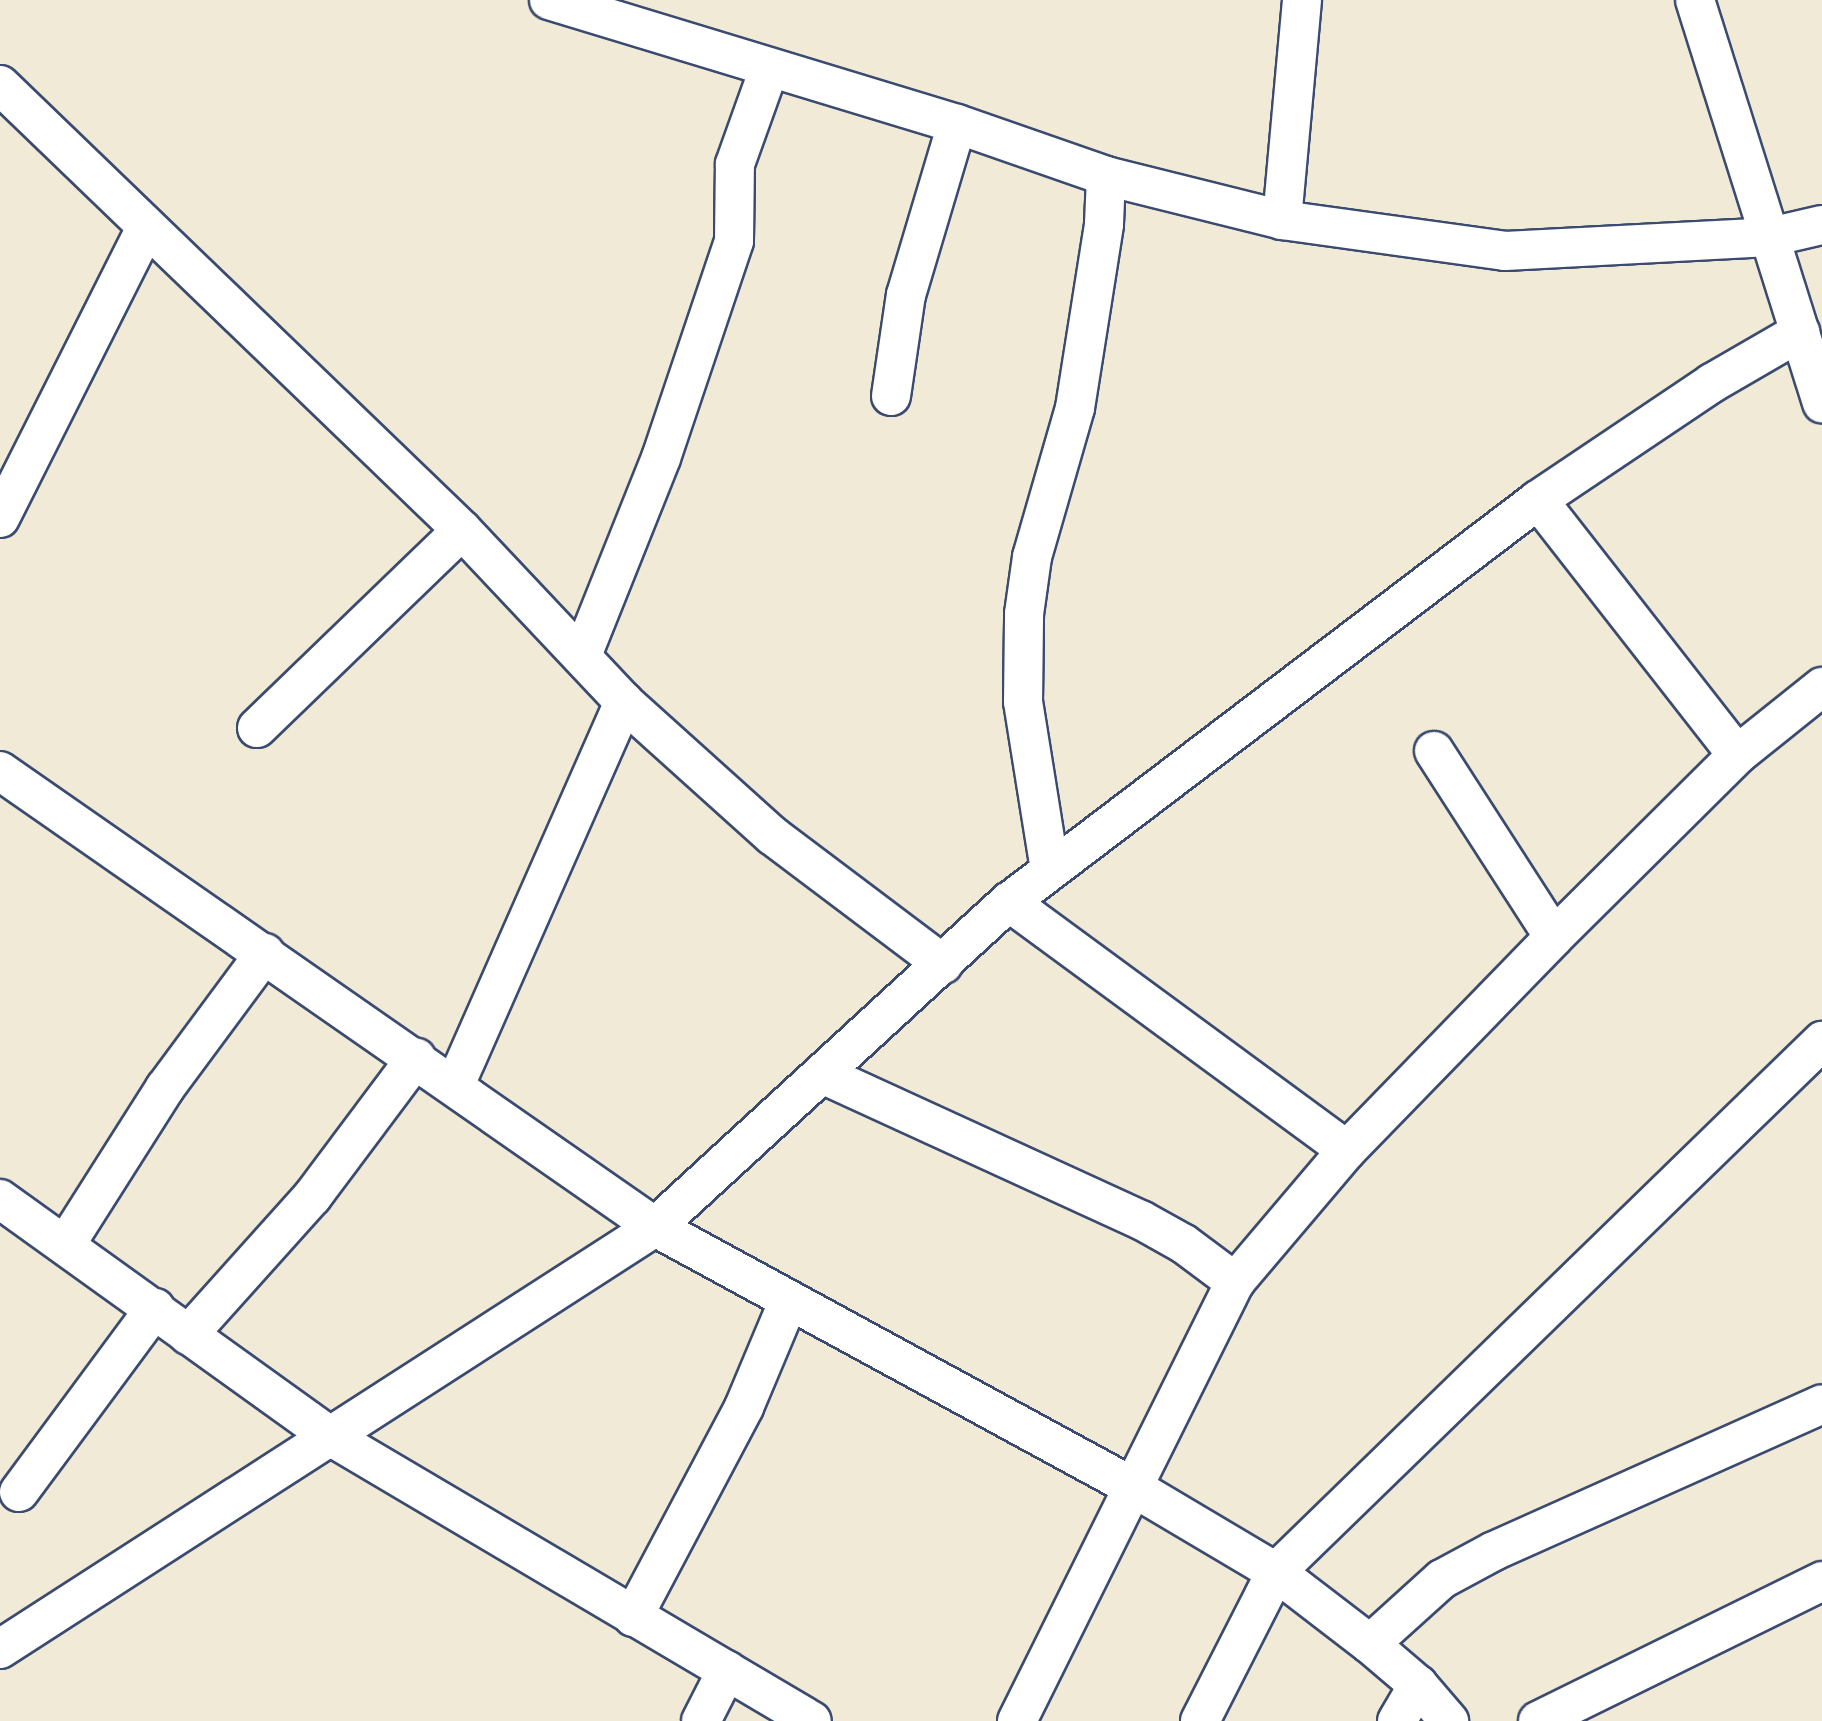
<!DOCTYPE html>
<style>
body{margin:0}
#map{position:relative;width:1822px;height:1721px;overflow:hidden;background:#f0ead6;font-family:"Libre Bodoni",serif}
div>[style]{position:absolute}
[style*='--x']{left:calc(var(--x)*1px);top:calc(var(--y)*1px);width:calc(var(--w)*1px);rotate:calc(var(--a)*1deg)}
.roads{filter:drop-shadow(2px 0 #3b4b70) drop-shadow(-2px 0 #3b4b70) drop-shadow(0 2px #3b4b70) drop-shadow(0 -2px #3b4b70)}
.minor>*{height:38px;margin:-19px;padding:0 19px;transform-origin:19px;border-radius:19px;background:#fff}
span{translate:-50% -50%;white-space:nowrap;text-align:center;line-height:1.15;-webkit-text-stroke:7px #f6f6f2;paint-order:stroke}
</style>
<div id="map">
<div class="roads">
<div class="minor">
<i style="--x:549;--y:0;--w:426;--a:16.9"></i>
<i style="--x:957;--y:124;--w:158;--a:19.2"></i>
<i style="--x:1106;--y:176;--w:181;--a:14"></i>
<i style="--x:1282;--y:220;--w:225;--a:7.9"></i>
<i style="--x:1505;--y:251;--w:265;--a:-3"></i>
<i style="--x:1770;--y:237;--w:53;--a:-13"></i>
<i style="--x:1695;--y:0;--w:423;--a:72.5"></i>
<i style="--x:0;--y:85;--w:641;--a:43.93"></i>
<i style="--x:462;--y:530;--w:236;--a:46.7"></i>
<i style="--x:624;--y:702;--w:200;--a:42"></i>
<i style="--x:773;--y:836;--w:213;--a:37"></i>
<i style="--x:1282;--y:220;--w:221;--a:-84.8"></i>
<i style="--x:891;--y:396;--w:102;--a:-81.6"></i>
<i style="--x:906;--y:295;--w:178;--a:-73.4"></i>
<i style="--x:1538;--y:500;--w:323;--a:52"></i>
<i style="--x:0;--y:518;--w:325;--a:-63.3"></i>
<i style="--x:583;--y:653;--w:210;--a:-68.2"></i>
<i style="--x:661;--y:458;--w:229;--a:-71.4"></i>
<i style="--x:734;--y:241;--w:77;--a:-89.3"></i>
<i style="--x:735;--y:164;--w:101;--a:-70.3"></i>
<i style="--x:257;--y:728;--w:285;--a:-44"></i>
<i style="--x:1434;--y:751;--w:221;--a:57.2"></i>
<i style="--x:0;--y:771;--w:798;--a:34.84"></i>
<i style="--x:655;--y:1227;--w:542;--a:28.55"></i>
<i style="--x:1131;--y:1486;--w:169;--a:30.7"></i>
<i style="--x:1276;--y:1572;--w:118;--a:37.5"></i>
<i style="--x:1370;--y:1644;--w:63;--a:40.5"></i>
<i style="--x:1418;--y:1685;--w:48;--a:49.3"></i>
<i style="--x:1050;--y:870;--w:170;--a:-99.1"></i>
<i style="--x:1023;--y:702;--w:88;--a:-89.3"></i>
<i style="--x:1024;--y:614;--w:58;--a:-82"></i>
<i style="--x:1032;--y:557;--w:155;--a:-73.9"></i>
<i style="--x:1075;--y:408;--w:186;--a:-81"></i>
<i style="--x:1104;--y:224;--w:48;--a:-87.6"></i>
<i style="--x:1009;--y:902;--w:419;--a:36.3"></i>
<i style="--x:824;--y:1075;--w:349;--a:24.6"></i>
<i style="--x:1141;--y:1220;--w:49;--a:29.2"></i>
<i style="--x:1184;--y:1244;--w:64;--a:36.7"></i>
<i style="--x:455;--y:1085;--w:419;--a:-66.2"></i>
<i style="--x:0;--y:1199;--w:410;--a:35.7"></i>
<i style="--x:333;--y:1438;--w:556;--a:30.58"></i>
<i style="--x:66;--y:1244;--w:185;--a:-57.6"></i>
<i style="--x:165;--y:1088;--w:168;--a:-53.5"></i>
<i style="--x:188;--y:1335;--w:186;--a:-48.1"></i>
<i style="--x:312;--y:1197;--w:174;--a:-53.2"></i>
<i style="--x:19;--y:1492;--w:229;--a:-53.5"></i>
<i style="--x:633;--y:1617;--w:238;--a:-62.1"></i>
<i style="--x:744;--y:1407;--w:116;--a:-67.2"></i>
<i style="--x:1370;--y:1644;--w:97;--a:-42.1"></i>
<i style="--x:1442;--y:1579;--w:59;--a:-28.3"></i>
<i style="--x:1494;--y:1551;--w:359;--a:-24.1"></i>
<i style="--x:0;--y:1649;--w:779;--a:-32.79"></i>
<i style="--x:655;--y:1227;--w:481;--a:-42.6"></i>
<i style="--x:1009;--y:902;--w:664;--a:-37.23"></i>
<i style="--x:1538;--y:500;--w:210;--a:-33.9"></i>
<i style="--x:1712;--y:383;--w:102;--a:-30.1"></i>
<i style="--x:701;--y:1721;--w:57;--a:-63"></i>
<i style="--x:1017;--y:1721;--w:490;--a:-63.6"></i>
<i style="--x:1235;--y:1282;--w:173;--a:-49.7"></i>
<i style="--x:1347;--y:1150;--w:297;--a:-45.8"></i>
<i style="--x:1554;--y:937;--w:258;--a:-44.8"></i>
<i style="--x:1737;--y:755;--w:109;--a:-38.7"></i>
<i style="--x:1200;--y:1721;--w:167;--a:-63"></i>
<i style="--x:1276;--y:1572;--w:762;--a:-44.2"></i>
<i style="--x:1397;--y:1721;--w:42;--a:-59.7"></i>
<i style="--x:1538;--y:1721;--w:317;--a:-26.2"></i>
</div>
</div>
</div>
